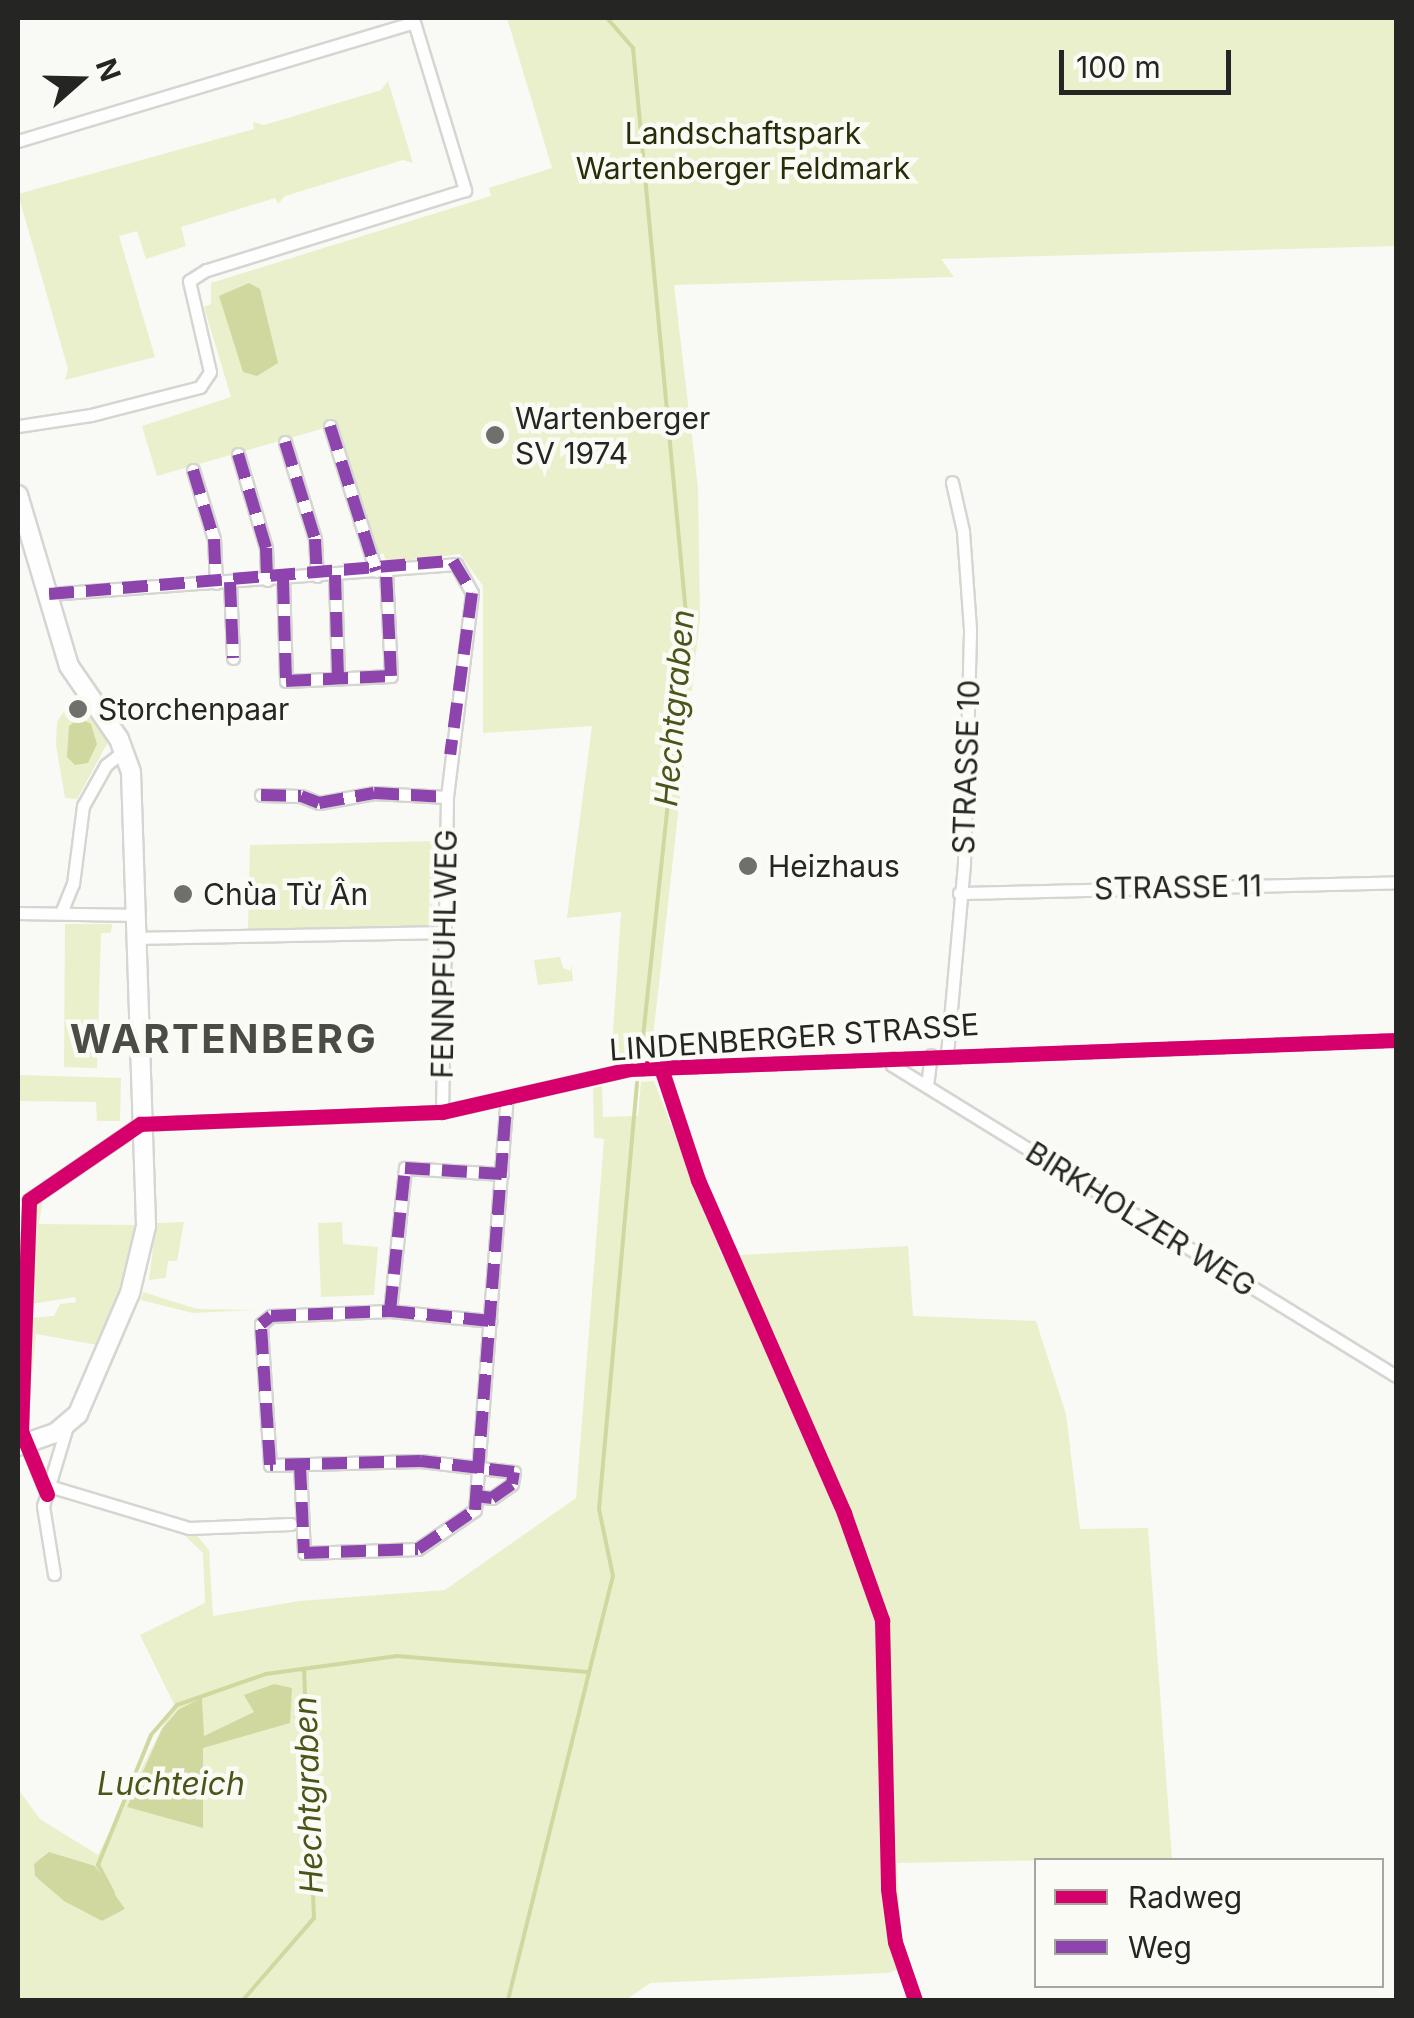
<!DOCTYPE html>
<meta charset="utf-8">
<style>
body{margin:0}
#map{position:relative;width:1414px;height:2018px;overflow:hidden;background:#f9faf5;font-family:Inter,sans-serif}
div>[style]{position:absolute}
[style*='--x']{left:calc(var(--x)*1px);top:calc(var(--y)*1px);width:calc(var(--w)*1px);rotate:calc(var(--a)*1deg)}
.green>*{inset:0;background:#eaf0cc}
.water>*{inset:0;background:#d0d89f}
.stream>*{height:4px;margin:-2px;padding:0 2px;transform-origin:2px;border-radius:2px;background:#d0d89f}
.roads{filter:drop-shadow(2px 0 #d5d6d2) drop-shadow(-2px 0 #d5d6d2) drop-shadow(0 2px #d5d6d2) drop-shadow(0 -2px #d5d6d2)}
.minor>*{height:11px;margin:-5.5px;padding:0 5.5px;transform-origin:5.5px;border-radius:5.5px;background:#fefefe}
.secondary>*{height:18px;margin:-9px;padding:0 9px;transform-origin:9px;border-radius:9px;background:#fefefe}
.quiet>*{height:12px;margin-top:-6px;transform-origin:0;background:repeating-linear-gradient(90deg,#8e44ad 0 25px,transparent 0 37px)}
.cycleway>*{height:15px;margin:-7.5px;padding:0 7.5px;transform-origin:7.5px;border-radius:7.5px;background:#d6006c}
.dots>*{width:28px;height:28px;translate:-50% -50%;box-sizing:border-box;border:5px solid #fafbf4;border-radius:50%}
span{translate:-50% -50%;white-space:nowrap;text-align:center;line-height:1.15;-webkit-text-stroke:9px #fafbf4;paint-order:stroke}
.park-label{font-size:30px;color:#282c09}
.poi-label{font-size:30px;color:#252623}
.left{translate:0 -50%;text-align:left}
.street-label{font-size:30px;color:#252623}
.water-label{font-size:32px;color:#4d541a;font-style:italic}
.district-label{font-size:40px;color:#4b4c46;font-weight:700;letter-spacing:2.5px}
.frame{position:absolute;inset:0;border:20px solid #252623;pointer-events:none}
.legend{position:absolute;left:1034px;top:1858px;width:350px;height:130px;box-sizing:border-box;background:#fafbf4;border:2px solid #a5a6a0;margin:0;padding:12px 18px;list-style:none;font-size:30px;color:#252623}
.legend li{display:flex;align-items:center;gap:20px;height:50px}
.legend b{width:50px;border:2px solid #a5a6a0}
.north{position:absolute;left:30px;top:30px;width:100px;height:100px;-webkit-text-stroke:8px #fafbf4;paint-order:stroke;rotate:70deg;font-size:28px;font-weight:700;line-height:40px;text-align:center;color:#252623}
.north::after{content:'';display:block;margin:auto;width:35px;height:45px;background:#252623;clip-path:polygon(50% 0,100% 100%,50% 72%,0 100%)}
.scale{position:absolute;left:1059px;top:50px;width:172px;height:45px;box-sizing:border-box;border:5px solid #252623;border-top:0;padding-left:12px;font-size:30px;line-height:35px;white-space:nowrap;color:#252623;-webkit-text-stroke:8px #fafbf4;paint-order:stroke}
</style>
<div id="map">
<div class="green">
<i style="clip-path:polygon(507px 18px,1396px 18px,1396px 246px,941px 259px,954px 277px,674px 285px,698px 488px,700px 618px,651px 1055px,611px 1063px,621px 912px,567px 918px,592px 726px,483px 733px,483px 586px,460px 554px,387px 563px,383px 553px,373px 558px,332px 426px,157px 476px,142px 426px,231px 397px,204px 307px,211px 304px,211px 283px,491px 196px,489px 188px,552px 168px)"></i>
<i style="clip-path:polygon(388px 81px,413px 163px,403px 160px,285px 196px,278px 204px,275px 198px,181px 227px,186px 246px,146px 259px,137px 231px,119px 236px,155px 357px,65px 380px,68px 369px,18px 194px,254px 129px,253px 122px,264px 125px,381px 90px)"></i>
<i style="clip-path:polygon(75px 694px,108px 742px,77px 799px,65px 798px,56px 745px,57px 722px)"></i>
<i style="clip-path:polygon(436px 841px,431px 926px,248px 929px,250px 845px)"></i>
<i style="clip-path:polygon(65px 924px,112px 924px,111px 933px,101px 933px,97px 1068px,64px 1067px)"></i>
<i style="clip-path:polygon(560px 957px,563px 968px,571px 971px,571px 962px,573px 981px,538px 985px,534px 960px)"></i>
<i style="clip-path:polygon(20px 1075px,121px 1078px,120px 1121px,97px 1121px,96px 1102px,20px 1101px)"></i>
<i style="clip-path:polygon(evenodd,654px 1081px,722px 1256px,908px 1246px,913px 1316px,1036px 1321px,1066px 1414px,1080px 1529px,1148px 1528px,1172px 1858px,897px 1863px,901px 1940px,911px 1965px,888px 1973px,650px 1983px,626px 2000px,18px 2000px,18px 1789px,40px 1819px,98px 1855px,174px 1704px,140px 1635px,205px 1603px,203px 1553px,180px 1531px,195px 1533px,209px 1550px,213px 1616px,299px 1601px,445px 1590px,576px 1498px,604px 1139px,594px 1138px,593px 1088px,602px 1086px,603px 1117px,638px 1116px,641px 1082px,654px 1081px,202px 1699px,203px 1737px,255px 1712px,290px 1722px,203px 1747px,179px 1709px,202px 1699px,654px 1081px,96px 1874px,125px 1909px,102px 1921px,35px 1876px,96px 1874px)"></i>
<i style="clip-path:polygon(43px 1197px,39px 1224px,137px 1225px,140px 1236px,103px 1346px,36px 1334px,26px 1434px,30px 1318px,54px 1316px,60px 1304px,76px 1302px,75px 1297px,31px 1304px,34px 1208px)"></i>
<i style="clip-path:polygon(184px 1222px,177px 1261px,168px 1261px,166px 1278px,149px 1280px,156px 1223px)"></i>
<i style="clip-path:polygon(342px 1222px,343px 1244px,378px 1247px,374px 1295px,321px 1297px,318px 1223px)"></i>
<i style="clip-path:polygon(143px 1292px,197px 1309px,255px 1310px,193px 1313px,141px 1300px)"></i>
</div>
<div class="water">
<i style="clip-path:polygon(249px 283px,260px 289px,278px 363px,257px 376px,243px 372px,219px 296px)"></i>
<i style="clip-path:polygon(80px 718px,91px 724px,97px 744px,88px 763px,75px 765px,67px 757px,69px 726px)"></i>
<i style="clip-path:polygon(274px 1684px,292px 1688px,290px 1723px,203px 1748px,203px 1828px,127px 1807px,162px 1729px,179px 1709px,202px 1698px,204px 1736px,254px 1712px,244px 1695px)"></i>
<i style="clip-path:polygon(49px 1852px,95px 1866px,125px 1909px,102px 1921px,64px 1901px,35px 1876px,34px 1864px)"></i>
</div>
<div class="stream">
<i style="--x:607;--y:18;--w:40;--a:49"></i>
<i style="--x:633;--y:48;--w:580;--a:84.65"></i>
<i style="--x:687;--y:625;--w:426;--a:96.1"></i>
<i style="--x:113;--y:1893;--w:32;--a:-118"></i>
<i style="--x:98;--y:1865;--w:140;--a:-67.8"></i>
<i style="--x:151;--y:1735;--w:40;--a:-49"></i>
<i style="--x:177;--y:1705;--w:94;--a:-19.2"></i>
<i style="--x:266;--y:1674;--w:132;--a:-7.8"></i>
<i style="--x:397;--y:1656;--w:191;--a:4.8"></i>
<i style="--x:243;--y:2000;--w:108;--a:-49.1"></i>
<i style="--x:314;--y:1918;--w:248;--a:-92.3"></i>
<i style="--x:508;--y:2000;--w:437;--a:-76.1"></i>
<i style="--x:613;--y:1576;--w:68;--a:-101.8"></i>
<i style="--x:599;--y:1509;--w:428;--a:-84.9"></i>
</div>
<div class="roads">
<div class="minor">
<i style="--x:18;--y:141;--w:413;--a:-16.7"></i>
<i style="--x:414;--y:22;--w:176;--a:73.1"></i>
<i style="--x:465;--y:190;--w:271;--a:162.8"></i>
<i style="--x:206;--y:270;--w:20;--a:147"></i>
<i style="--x:189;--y:281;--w:93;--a:77"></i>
<i style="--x:210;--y:372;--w:18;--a:124"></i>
<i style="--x:200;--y:387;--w:113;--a:165.6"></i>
<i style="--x:91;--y:415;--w:74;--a:171.4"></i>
<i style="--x:330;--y:426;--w:152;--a:72.4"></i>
<i style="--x:285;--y:442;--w:102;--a:72.8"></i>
<i style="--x:315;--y:539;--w:37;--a:87"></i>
<i style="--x:238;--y:454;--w:98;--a:73.4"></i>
<i style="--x:266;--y:548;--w:32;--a:88"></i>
<i style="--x:193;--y:470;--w:72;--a:73.1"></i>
<i style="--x:214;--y:539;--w:44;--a:87.4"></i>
<i style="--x:335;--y:575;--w:104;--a:88.3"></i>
<i style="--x:283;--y:579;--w:102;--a:88.3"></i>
<i style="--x:286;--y:681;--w:105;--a:-2.7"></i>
<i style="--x:391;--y:676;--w:106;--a:-92.7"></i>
<i style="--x:230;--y:582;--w:76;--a:87.7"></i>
<i style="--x:49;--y:594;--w:408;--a:-4.2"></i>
<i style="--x:456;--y:564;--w:33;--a:61"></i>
<i style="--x:472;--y:593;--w:206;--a:97"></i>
<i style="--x:447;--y:797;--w:315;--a:90.9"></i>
<i style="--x:261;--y:795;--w:40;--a:1.4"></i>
<i style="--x:301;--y:796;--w:19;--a:21"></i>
<i style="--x:319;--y:803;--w:56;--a:-10.3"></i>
<i style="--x:374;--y:793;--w:73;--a:3.1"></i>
<i style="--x:959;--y:893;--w:437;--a:-1.4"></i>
<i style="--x:18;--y:913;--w:120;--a:1"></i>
<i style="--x:61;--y:913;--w:31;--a:-68"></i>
<i style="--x:73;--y:884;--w:79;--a:-82.7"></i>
<i style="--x:83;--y:806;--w:47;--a:-60.7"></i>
<i style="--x:106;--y:765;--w:24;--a:-38"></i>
<i style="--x:139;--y:938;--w:302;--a:-1.1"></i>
<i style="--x:947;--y:1054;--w:193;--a:-84.9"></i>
<i style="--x:964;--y:862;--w:233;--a:-88.5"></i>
<i style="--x:970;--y:629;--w:98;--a:-94.1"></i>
<i style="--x:963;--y:531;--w:50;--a:-102.7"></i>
<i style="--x:892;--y:1058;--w:7;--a:90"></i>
<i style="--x:892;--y:1065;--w:592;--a:31.68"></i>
<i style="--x:927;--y:1086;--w:31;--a:-83"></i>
<i style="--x:390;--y:1311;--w:144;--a:-84"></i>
<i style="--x:405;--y:1168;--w:97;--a:3.5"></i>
<i style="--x:300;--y:1465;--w:88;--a:87.4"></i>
<i style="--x:304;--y:1553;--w:114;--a:-2"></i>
<i style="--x:418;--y:1549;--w:69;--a:-34.4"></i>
<i style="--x:475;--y:1510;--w:413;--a:-85.6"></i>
<i style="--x:49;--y:1486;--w:146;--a:16.7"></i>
<i style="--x:189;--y:1528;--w:102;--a:-2.2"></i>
<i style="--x:47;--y:1494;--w:68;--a:-112.4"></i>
<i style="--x:21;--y:1431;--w:231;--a:-88"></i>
<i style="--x:29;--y:1200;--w:135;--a:-34.4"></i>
<i style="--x:140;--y:1124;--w:302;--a:-2.3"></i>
<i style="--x:442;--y:1112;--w:192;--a:-12.9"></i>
<i style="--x:629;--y:1069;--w:768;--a:-2.17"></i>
<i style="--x:476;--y:1496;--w:16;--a:7"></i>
<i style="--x:492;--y:1498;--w:24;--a:-35"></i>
<i style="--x:512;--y:1484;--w:12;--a:-81"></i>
<i style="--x:514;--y:1472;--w:94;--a:-173.3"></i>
<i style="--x:421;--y:1461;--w:151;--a:178.5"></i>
<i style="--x:270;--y:1465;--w:141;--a:-93.7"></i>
<i style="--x:261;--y:1324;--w:13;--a:-39"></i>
<i style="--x:271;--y:1316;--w:119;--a:-2.4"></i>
<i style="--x:390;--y:1311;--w:101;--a:5.7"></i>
<i style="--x:54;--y:1574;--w:69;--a:-99.2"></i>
<i style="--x:43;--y:1506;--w:84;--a:-73.3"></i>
</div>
<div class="secondary">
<i style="--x:18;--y:495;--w:178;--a:73.4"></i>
<i style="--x:69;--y:666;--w:88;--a:55.6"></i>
<i style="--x:119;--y:739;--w:35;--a:70"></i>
<i style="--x:131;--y:772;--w:454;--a:88.1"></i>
<i style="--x:146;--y:1226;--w:69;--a:103.4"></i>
<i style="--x:130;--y:1293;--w:132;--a:113.3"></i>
<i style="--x:78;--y:1414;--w:30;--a:140"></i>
<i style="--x:55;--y:1433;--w:39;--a:161"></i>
</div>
</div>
<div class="quiet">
<i style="--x:330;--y:426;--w:152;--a:72.4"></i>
<i style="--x:285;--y:442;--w:102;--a:72.8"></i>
<i style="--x:315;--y:539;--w:37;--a:87"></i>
<i style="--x:238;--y:454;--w:98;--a:73.4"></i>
<i style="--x:266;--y:548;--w:32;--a:88"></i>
<i style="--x:193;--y:470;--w:72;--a:73.1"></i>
<i style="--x:214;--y:539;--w:44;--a:87.4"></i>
<i style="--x:335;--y:575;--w:104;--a:88.3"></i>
<i style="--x:283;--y:579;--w:102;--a:88.3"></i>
<i style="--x:286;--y:681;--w:105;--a:-2.7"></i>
<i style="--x:391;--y:676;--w:106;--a:-92.7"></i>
<i style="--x:230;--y:582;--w:76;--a:87.7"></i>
<i style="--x:49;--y:594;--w:405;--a:-4.7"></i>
<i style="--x:453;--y:561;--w:37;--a:59"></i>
<i style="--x:472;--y:593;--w:163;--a:97.7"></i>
<i style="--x:261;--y:795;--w:40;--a:1.4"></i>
<i style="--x:301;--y:796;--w:19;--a:21"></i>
<i style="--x:319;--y:803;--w:56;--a:-10.3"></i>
<i style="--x:374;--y:793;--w:73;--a:3.1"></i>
<i style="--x:390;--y:1311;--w:144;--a:-84"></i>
<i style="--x:405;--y:1168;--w:97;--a:3.5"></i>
<i style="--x:300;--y:1465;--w:88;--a:87.4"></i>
<i style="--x:304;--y:1553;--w:114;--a:-2"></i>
<i style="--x:418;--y:1549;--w:69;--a:-34.4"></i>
<i style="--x:475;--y:1510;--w:413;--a:-85.6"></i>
<i style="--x:476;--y:1496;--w:16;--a:7"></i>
<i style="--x:492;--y:1498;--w:24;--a:-35"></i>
<i style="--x:512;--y:1484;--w:12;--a:-81"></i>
<i style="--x:514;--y:1472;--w:94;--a:-173.3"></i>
<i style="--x:421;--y:1461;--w:151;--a:178.5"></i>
<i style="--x:270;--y:1465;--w:141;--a:-93.7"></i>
<i style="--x:261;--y:1324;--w:13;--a:-39"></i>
<i style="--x:271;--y:1316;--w:119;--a:-2.4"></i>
<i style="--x:390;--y:1311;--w:101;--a:5.7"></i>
</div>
<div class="cycleway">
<i style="--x:661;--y:1068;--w:118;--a:71.7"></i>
<i style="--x:698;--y:1180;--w:364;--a:66.3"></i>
<i style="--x:844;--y:1513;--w:114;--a:70.4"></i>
<i style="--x:882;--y:1620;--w:269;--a:88.7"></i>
<i style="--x:888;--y:1889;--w:53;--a:82.5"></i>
<i style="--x:895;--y:1942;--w:61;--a:71"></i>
<i style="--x:47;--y:1494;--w:68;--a:-112.4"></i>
<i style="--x:21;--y:1431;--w:231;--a:-88"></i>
<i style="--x:29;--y:1200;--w:135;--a:-34.4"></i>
<i style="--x:140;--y:1124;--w:302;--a:-2.3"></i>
<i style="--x:442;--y:1112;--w:192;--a:-12.9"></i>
<i style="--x:629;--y:1069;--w:768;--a:-2.17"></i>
</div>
<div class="dots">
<i style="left:495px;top:435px;background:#6f706c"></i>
<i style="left:78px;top:709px;background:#6f706c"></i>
<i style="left:748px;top:866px;background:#6f706c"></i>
<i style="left:183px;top:894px;background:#6f706c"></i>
</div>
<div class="park-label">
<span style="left:743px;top:150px">Landschaftspark<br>Wartenberger Feldmark</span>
</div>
<div class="poi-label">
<span class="left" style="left:515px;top:435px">Wartenberger<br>SV 1974</span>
<span class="left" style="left:98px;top:709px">Storchenpaar</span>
<span class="left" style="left:768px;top:866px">Heizhaus</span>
<span class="left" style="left:203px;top:894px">Chùa Từ Ân</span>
</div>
<div class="street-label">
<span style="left:966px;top:767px;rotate:-88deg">STRASSE 10</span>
<span style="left:1178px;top:887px;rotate:-1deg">STRASSE 11</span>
<span style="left:444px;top:954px;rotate:-89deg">FENNPFUHLWEG</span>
<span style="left:794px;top:1037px;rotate:-4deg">LINDENBERGER STRASSE</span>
<span style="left:1141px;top:1219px;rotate:32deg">BIRKHOLZER WEG</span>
</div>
<div class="water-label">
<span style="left:675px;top:708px;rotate:-85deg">Hechtgraben</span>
<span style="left:171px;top:1784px">Luchteich</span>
<span style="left:309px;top:1795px;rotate:-92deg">Hechtgraben</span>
</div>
<div class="district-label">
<span style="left:224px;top:1039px">WARTENBERG</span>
</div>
<div class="frame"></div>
<ul class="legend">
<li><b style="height:12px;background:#d6006c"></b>Radweg</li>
<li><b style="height:12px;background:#8e44ad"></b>Weg</li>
</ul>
<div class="north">N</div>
<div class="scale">100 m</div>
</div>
